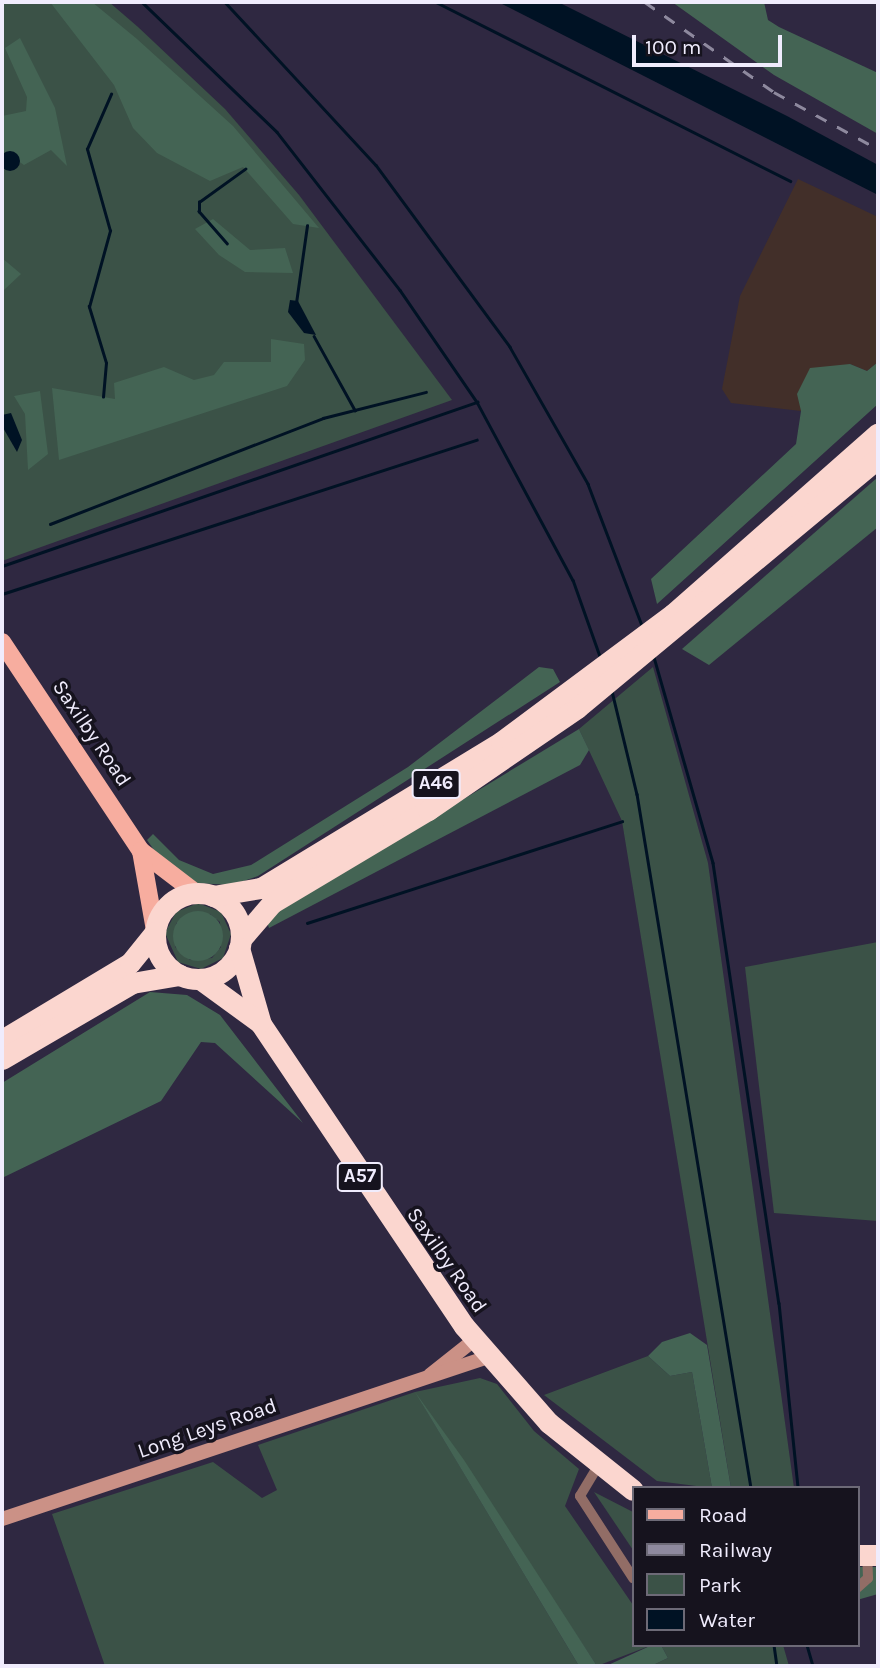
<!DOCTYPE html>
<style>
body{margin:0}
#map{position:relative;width:880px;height:1668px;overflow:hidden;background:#2f2841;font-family:Karla,sans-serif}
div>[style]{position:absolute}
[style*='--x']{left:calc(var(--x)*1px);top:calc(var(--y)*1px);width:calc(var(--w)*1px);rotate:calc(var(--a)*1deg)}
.commercial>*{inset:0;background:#422f29}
.green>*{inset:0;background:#3b5247}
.forest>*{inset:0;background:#446454}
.round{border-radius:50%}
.water>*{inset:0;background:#001224}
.stream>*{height:2.5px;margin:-1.25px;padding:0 1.25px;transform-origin:1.25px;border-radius:1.25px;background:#001224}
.street>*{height:10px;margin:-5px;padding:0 5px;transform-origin:5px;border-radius:5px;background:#926d66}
.secondary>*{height:14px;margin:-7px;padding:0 7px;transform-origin:7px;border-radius:7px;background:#cb9186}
.primary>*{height:18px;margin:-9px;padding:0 9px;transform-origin:9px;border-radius:9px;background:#f7ad9f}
.highway>*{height:21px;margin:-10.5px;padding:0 10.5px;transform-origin:10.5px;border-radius:10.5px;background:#fbd6cf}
.highway>.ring{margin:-10.5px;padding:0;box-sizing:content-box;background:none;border:21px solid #fbd6cf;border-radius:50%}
.rail>*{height:2.5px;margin-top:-1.25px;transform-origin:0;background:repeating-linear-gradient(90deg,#8e899e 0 12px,transparent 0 24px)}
span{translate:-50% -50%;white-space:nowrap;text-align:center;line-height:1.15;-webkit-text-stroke:7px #16131e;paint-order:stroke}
.shield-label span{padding:2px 5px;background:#16131e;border:2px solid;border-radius:5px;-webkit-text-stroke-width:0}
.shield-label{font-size:19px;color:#f0ecfd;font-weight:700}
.street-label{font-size:21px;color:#f0ecfd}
.frame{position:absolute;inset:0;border:4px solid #f0ecfd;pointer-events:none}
.legend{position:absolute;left:632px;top:1486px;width:228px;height:161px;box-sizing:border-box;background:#16131e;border:2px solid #6d6a77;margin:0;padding:9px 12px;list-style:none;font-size:21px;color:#f0ecfd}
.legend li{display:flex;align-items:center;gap:14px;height:35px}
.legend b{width:35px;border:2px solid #6d6a77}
.scale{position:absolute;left:632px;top:35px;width:150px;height:32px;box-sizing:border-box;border:4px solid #f0ecfd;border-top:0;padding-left:9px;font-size:21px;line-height:24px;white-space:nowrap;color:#f0ecfd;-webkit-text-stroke:5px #16131e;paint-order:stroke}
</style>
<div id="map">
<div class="commercial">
<i style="clip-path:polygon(798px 179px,878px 217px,878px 362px,867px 371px,850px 364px,801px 411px,731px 403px,722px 389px,740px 296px)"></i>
</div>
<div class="green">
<i style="clip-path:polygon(2px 2px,109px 2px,138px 27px,225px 109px,299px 195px,452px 400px,2px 561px)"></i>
<i style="clip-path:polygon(653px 667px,708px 863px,794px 1488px,731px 1488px,622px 821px,579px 729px)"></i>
<i style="clip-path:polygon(evenodd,198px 903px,221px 912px,231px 934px,223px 958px,201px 969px,178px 962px,165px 933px,176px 912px,198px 903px,210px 914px,220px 922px,221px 947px,212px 958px,190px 960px,175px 947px,176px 923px,210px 914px)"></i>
<i style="clip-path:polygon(878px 942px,878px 1221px,774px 1213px,745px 967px)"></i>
<i style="clip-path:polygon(648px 1356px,670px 1376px,692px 1372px,712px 1488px,657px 1481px,544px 1395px)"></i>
<i style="clip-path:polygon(480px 1378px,497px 1384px,534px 1431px,579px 1469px,565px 1506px,633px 1605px,633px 1645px,652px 1645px,597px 1666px,420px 1400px,579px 1666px,105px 1666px,52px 1514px,213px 1462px,262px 1498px,277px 1490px,258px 1445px,415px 1392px)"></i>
<i style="clip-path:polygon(594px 1492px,633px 1512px,633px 1550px)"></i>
<i style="clip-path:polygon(661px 1645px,783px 1645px,789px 1666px,651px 1666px,668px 1658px)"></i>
</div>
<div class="forest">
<i style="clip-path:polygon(50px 2px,92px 2px,137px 39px,233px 126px,319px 228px,293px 224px,243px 167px,210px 181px,157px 153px,133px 128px,114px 85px)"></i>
<i style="clip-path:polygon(672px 2px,764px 2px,768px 20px,779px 27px,878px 73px,878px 134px,774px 75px)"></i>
<i style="clip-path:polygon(20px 38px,55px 108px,67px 166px,51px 150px,24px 165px,2px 150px,2px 116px,26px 111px,27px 97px,5px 48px)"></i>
<i style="clip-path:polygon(213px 219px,250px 250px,285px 248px,293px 273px,245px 272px,219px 255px,195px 229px)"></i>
<i style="clip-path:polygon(2px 258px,21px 274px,4px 290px,2px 288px)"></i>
<i style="clip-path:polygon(271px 339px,304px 344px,305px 360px,287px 386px,59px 460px,52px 388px,115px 399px,114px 383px,164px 367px,194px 380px,214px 375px,224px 362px,271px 362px)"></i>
<i style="clip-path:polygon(878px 362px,878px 404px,657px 604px,651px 579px,796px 444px,801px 411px,797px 394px,810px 368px,850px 364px,867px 371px)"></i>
<i style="clip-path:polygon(40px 391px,48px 454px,28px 470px,25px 414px,14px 396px)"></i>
<i style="clip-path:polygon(878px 477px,878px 527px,709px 665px,682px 649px)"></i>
<i style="clip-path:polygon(539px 667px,553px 669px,560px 682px,258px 876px,232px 885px,195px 883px,166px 867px,147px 840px,153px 834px,179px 860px,213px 874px,251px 865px,408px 767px)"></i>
<i style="clip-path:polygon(579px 729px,589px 750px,580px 765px,269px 928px,266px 919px)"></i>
<i class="round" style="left:173px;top:911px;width:50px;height:50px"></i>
<i style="clip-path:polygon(150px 992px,187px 995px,220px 1015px,303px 1123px,215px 1043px,201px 1042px,161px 1101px,2px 1178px,2px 1083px)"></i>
<i style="clip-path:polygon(690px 1333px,707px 1345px,731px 1488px,712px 1488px,692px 1372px,670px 1376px,648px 1356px,662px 1342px)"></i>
<i style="clip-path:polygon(415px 1392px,464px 1460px,597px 1666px,579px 1666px)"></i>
<i style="clip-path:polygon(857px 1567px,878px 1567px,878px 1594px,857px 1600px)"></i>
<i style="clip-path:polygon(652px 1645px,661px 1645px,668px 1658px,651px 1666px,606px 1666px)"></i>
</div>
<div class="water">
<i style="clip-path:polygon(498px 2px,558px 2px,787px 116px,878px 165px,878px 195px)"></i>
<i class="round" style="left:0;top:151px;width:20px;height:20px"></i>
<i style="clip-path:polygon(290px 300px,298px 301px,316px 335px,304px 333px,288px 312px)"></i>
<i style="clip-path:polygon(11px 413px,22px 440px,17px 452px,2px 426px,2px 415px)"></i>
</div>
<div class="stream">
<i style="--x:34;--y:2;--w:1;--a:0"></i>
<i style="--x:142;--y:2;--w:187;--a:43.9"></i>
<i style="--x:277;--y:132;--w:200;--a:52.1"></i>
<i style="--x:400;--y:290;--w:136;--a:55.5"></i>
<i style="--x:477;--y:402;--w:202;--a:61.7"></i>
<i style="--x:573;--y:580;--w:84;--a:70.5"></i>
<i style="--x:225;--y:2;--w:222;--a:47.2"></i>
<i style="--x:376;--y:165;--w:226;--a:53.6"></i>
<i style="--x:510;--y:347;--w:158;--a:60.3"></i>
<i style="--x:588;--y:484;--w:154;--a:69.1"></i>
<i style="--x:436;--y:2;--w:397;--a:26.8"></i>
<i style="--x:227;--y:244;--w:43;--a:-131.2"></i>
<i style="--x:199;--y:212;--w:10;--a:-90"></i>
<i style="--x:199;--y:202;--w:57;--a:-35.7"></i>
<i style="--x:296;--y:303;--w:78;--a:-81.9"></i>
<i style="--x:314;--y:336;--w:85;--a:61"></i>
<i style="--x:103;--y:397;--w:34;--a:-85"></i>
<i style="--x:106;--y:363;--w:59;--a:-106.9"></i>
<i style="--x:89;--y:307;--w:79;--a:-74.6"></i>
<i style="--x:110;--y:231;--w:85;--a:-105.7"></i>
<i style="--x:87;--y:149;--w:60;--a:-66.4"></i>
<i style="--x:50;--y:524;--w:293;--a:-21.2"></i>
<i style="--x:323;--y:418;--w:106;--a:-14.2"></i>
<i style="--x:2;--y:566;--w:503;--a:-19.05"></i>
<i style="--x:2;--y:594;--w:499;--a:-18"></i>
<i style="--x:654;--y:657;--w:214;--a:74"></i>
<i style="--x:713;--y:863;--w:445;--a:81.5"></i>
<i style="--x:779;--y:1303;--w:186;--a:84.1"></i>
<i style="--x:612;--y:691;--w:106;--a:76.4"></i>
<i style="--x:637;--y:794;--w:703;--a:80.67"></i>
<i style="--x:307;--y:923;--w:331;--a:-17.9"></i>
<i style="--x:774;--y:1645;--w:21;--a:82"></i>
<i style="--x:807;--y:1645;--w:22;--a:74"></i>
</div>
<div class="street">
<i style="--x:598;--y:1466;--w:35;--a:121"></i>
<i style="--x:580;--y:1496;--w:98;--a:57.1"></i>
<i style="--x:857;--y:1588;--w:15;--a:-42"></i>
<i style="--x:868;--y:1578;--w:23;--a:-92"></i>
</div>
<div class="secondary">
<i style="--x:430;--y:1375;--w:56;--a:-38.5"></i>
<i style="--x:2;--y:1519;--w:512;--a:-18.43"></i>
</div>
<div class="primary">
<i style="--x:2;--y:642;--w:251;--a:56.4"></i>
<i style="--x:141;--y:851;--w:69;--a:37.4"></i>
<i style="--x:141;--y:851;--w:80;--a:80"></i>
</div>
<div class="highway">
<i class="ring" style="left:155px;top:893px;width:65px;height:65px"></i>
<i style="--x:213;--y:896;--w:49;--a:-9.5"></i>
<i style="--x:261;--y:888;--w:281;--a:-31.3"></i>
<i style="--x:501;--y:742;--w:214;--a:-36.7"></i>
<i style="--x:673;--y:614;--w:273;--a:-41.4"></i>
<i style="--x:241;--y:939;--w:48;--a:-49.3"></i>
<i style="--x:272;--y:903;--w:182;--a:-30.8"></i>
<i style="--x:428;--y:810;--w:181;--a:-34.4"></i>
<i style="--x:577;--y:708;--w:391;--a:-39.7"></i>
<i style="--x:239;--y:948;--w:79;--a:73.9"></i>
<i style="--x:261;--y:1024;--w:364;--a:56.1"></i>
<i style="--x:464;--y:1326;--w:129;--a:48.8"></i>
<i style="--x:549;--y:1423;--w:107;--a:38.6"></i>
<i style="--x:200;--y:979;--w:73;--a:36.1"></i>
<i style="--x:2;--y:1040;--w:149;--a:-31"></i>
<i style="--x:130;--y:963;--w:40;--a:-51"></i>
<i style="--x:2;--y:1059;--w:151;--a:-30.3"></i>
<i style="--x:132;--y:983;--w:48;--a:-9.7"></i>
<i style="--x:857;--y:1555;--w:21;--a:0"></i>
</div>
<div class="rail">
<i style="--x:645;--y:2;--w:157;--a:34.9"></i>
<i style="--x:774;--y:92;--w:119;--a:28.7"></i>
</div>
<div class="shield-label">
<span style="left:436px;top:784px">A46</span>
<span style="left:360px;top:1177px">A57</span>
</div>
<div class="street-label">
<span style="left:92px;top:733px;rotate:56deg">Saxilby Road</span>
<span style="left:447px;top:1260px;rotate:55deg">Saxilby Road</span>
<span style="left:207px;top:1428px;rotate:-19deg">Long Leys Road</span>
</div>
<div class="frame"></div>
<ul class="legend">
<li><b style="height:9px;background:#f7ad9f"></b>Road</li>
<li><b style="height:9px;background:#8e899e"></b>Railway</li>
<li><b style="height:19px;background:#3b5247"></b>Park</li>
<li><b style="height:19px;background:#001224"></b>Water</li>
</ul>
<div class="scale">100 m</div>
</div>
